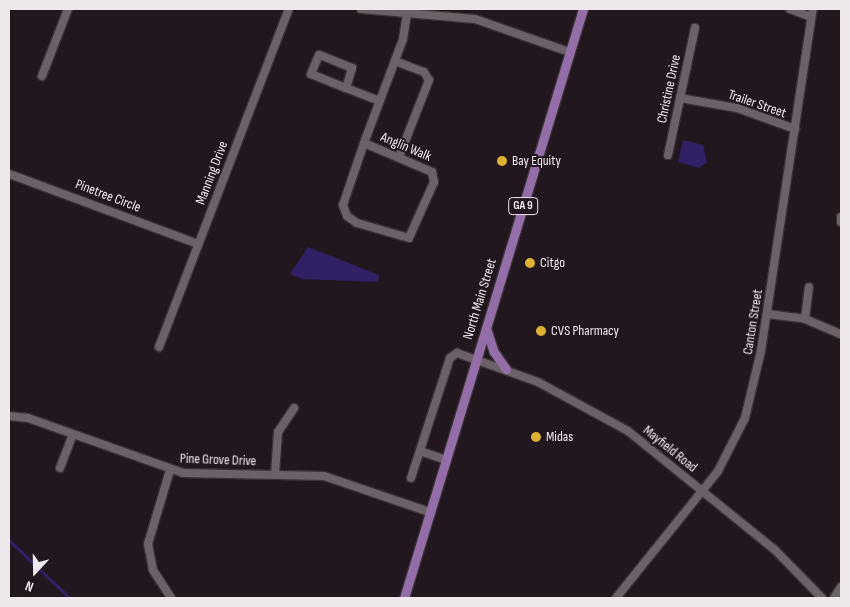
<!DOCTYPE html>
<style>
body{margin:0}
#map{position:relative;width:850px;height:607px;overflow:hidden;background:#22171f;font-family:"Sofia Sans Condensed",sans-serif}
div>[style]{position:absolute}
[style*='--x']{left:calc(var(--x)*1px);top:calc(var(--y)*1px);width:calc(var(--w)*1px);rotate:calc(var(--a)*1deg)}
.water>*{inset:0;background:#322066}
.stream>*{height:2.5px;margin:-1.25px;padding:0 1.25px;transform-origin:1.25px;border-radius:1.25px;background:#322066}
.roads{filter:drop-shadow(1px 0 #383136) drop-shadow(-1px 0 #383136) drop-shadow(0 1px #383136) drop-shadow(0 -1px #383136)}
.minor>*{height:8px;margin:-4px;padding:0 4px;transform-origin:4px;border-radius:4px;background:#6c6069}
.major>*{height:9px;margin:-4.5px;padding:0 4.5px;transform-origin:4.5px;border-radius:4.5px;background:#956da9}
.dots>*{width:14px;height:14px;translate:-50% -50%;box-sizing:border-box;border:2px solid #22171f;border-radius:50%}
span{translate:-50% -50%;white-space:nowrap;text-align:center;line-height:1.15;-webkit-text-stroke:4px #22171f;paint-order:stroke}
.shield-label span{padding:1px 4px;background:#22171f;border:1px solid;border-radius:4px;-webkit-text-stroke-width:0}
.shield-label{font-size:12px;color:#eee7ec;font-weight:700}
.street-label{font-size:14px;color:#eee7ec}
.poi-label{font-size:14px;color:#eee7ec}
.left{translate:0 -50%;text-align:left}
.frame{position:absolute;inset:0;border:10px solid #eee7ec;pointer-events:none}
.north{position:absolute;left:10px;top:547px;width:50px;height:50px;-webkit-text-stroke:4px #22171f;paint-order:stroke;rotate:201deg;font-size:14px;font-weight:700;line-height:20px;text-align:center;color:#eee7ec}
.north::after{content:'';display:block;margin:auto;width:18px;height:22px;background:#eee7ec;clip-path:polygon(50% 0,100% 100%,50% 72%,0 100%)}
</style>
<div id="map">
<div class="water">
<i style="clip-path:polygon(683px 140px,703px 145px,707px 162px,699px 168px,678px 162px)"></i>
<i style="clip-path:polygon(308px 247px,379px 275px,378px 282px,302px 279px,290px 274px)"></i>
</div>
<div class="stream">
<i style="--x:9;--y:540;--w:84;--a:43.6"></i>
</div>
<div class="roads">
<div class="minor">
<i style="--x:361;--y:9;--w:114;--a:5"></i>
<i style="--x:475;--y:19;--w:100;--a:19.3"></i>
<i style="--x:790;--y:9;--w:22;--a:21"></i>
<i style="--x:395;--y:61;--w:31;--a:21"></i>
<i style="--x:424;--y:72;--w:9;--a:58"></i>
<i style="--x:429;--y:80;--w:83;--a:111.3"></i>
<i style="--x:42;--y:76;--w:72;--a:-68.8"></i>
<i style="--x:346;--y:88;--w:21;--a:-73"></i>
<i style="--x:352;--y:68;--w:35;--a:-158"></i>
<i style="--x:319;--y:55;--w:21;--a:113"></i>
<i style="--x:311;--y:74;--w:38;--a:22"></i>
<i style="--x:346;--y:88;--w:36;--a:21"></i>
<i style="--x:680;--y:98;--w:58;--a:10"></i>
<i style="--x:737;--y:108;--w:62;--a:19.9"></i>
<i style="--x:364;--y:143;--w:74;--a:23.1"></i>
<i style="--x:432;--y:172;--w:10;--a:79"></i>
<i style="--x:434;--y:182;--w:61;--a:114.1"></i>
<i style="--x:409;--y:238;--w:54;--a:-163.9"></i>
<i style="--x:357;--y:223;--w:12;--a:-145"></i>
<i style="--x:347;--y:216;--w:12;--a:-110"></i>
<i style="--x:343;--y:205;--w:65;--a:-71.3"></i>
<i style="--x:364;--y:143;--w:111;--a:-69.4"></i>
<i style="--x:403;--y:39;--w:26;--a:-81"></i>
<i style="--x:668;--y:155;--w:130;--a:-78"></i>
<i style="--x:9;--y:174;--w:202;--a:20.3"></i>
<i style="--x:841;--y:217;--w:5;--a:90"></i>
<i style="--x:767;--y:314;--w:38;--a:7"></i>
<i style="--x:805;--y:319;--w:39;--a:23"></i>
<i style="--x:805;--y:319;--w:32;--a:-83"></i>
<i style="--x:159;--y:347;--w:362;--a:-69"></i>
<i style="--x:9;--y:416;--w:19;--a:6"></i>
<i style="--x:28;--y:418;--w:164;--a:19.5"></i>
<i style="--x:183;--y:473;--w:141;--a:1.2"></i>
<i style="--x:324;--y:476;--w:112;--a:18.8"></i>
<i style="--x:420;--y:451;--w:28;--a:19"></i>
<i style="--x:60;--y:468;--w:36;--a:-69"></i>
<i style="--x:170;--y:470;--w:77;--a:106.6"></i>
<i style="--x:148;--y:544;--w:26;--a:79"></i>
<i style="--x:153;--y:570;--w:33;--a:57"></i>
<i style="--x:275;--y:474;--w:42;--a:-85.9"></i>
<i style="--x:278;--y:432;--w:29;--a:-56"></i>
<i style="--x:411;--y:478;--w:126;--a:-72"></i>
<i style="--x:450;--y:358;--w:9;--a:-36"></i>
<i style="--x:457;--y:353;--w:86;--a:19.7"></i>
<i style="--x:538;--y:382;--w:102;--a:28.6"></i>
<i style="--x:628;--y:431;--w:189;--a:39"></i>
<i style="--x:775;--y:550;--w:67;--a:45.6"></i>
<i style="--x:616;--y:598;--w:163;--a:-51.2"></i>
<i style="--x:718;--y:471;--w:59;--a:-63"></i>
<i style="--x:745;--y:418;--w:69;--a:-76.6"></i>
<i style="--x:761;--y:351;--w:346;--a:-81.4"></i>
<i style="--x:834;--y:598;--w:13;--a:-58"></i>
</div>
<div class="major">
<i style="--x:486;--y:328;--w:25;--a:72"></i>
<i style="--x:494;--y:352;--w:21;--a:55"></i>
<i style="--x:404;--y:598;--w:616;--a:-73.1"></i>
</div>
</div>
<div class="dots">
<i style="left:502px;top:161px;background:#deb133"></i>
<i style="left:530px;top:263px;background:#deb133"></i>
<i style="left:541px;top:331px;background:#deb133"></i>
<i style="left:536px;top:437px;background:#deb133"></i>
</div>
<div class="shield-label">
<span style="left:523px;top:206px">GA 9</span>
</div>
<div class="street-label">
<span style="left:669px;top:89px;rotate:-78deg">Christine Drive</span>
<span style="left:757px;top:104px;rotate:19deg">Trailer Street</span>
<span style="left:406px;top:147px;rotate:23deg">Anglin Walk</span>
<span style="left:212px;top:173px;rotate:-69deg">Manning Drive</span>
<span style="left:108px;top:196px;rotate:21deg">Pinetree Circle</span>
<span style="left:480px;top:299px;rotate:-73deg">North Main Street</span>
<span style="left:753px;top:322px;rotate:-81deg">Canton Street</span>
<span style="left:670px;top:449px;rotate:39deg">Mayfield Road</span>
<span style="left:218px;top:460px;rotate:2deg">Pine Grove Drive</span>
</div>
<div class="poi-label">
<span class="left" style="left:512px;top:161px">Bay Equity</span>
<span class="left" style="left:540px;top:263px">Citgo</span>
<span class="left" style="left:551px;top:331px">CVS Pharmacy</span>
<span class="left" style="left:546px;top:437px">Midas</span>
</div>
<div class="frame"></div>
<div class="north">N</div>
</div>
